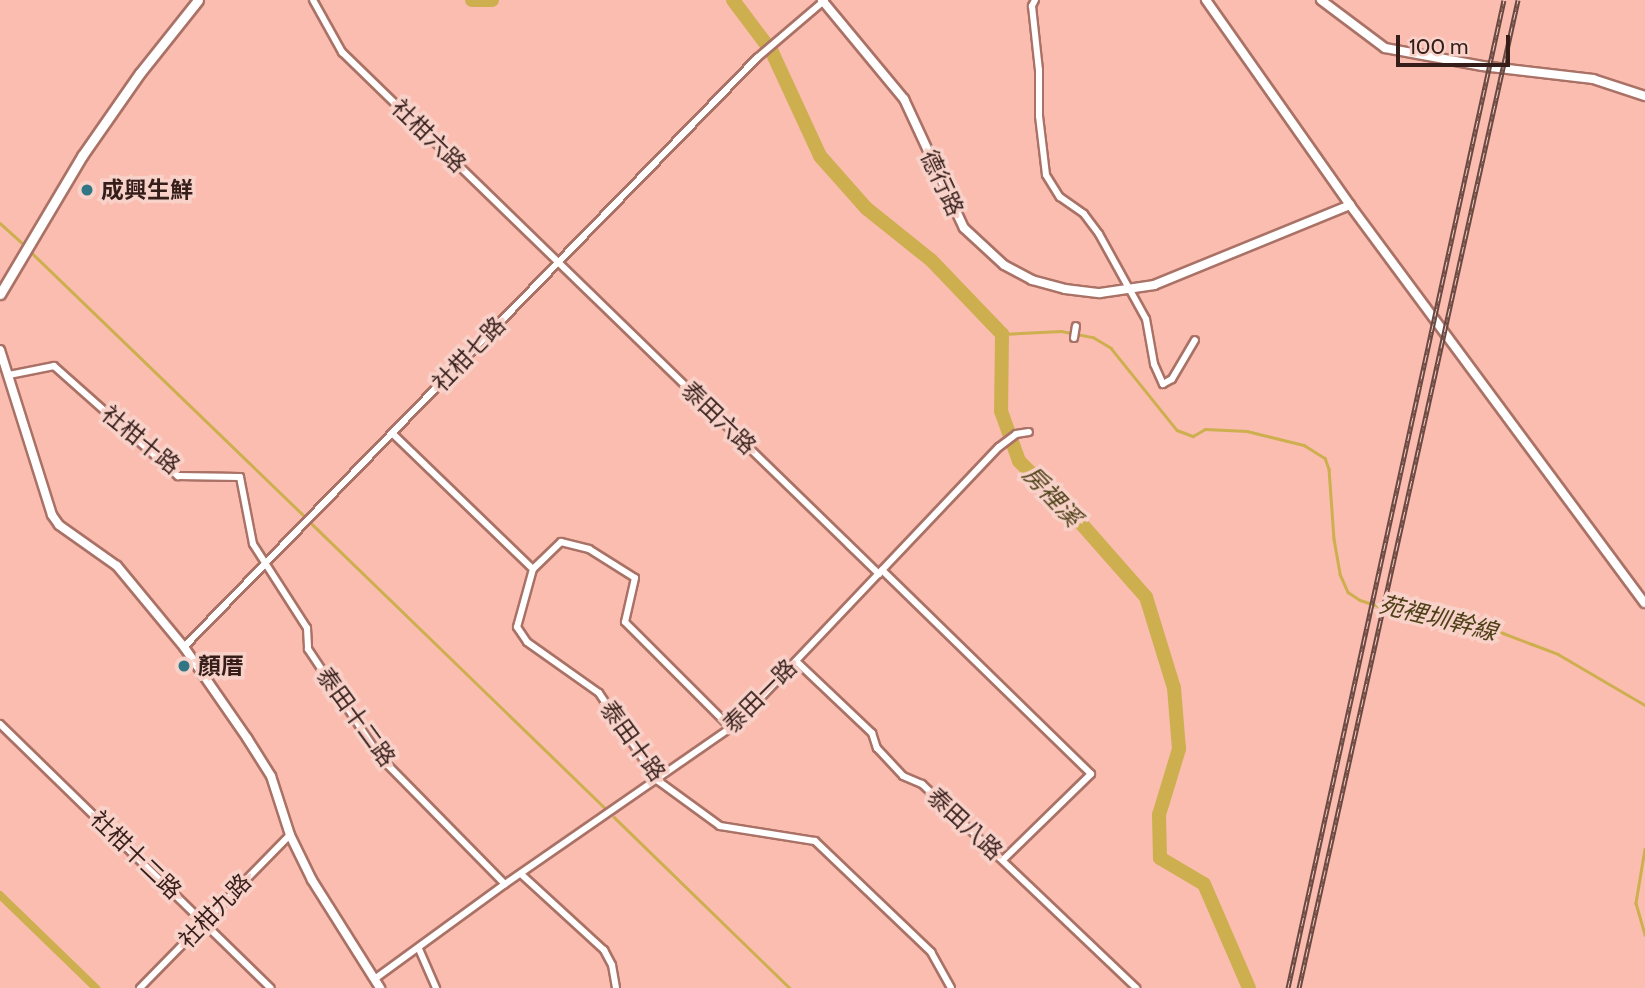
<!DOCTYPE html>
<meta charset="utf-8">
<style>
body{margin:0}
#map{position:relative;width:1645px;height:988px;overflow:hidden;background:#fbbdb0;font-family:Cabin,"Noto Sans TC",sans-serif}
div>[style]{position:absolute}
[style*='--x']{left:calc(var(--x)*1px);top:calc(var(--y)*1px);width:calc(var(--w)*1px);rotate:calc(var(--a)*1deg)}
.stream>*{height:2.5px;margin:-1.25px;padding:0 1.25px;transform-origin:1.25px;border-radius:1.25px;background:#cdaf4f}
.canal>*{height:8px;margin:-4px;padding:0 4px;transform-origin:4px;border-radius:4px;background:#cdaf4f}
.river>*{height:14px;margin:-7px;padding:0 7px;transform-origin:7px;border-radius:7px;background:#cdaf4f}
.roads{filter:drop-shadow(2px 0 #aa7266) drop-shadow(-2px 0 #aa7266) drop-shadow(0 2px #aa7266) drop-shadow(0 -2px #aa7266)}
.minor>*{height:6px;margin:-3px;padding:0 3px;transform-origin:3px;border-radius:3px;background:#fff}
.tertiary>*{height:8px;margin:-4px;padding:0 4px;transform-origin:4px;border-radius:4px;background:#fff}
.secondary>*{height:9px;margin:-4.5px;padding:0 4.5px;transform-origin:4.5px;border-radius:4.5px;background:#fff}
.rail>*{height:5px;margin-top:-2.5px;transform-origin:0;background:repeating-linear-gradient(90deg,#f8d1c9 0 8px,#6a4942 0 16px);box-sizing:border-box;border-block:2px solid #6a4942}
.dots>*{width:19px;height:19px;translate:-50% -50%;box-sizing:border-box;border:4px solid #f8d1c9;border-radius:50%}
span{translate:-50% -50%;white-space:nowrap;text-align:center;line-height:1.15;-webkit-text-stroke:7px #f8d1c9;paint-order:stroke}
.street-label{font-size:23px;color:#351e1a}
.poi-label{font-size:23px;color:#351e1a;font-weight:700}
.left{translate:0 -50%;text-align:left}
.water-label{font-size:24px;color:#4d4017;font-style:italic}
.scale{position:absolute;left:1396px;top:35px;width:114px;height:32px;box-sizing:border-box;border:4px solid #351e1a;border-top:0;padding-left:9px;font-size:21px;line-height:24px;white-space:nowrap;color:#351e1a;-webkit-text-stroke:5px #f8d1c9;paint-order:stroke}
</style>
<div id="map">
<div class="stream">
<i style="--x:0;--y:223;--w:30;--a:42"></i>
<i style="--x:32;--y:253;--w:377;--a:44"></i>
<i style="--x:1002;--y:334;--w:59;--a:-2.9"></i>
<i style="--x:1061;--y:331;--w:33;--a:11"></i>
<i style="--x:1093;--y:337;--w:21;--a:31"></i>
<i style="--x:1111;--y:348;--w:105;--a:51.2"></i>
<i style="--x:1177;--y:430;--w:17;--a:21"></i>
<i style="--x:1193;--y:436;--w:14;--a:-30"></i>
<i style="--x:1205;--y:429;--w:42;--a:2.7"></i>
<i style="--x:1247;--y:431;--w:59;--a:13.8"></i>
<i style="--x:1304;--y:445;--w:25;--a:32"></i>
<i style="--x:1325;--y:458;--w:12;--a:70"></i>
<i style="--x:1329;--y:469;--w:70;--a:85.9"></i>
<i style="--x:1334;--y:539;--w:36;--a:80"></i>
<i style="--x:1340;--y:574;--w:20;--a:66"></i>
<i style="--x:1348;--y:592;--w:14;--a:34"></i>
<i style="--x:1360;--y:600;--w:38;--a:18"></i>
<i style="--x:1396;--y:612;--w:35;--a:7"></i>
<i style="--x:1431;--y:616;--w:43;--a:17.6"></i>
<i style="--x:1472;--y:629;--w:31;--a:7"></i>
<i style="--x:1503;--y:633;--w:31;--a:21"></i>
<i style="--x:1532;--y:644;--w:28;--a:21"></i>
<i style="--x:1558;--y:654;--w:101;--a:30.4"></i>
<i style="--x:312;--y:524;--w:408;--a:44.1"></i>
<i style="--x:614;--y:817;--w:245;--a:44.2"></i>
<i style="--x:1645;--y:849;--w:55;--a:99.5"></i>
<i style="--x:1636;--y:903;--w:33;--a:74"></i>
</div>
<div class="canal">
<i style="--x:0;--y:895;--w:134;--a:44.1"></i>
</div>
<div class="river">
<i style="--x:472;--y:0;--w:20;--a:0"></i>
<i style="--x:733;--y:0;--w:65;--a:53.1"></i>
<i style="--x:772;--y:52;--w:115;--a:65.2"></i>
<i style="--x:820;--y:156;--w:69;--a:48.5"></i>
<i style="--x:866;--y:208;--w:83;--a:38.7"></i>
<i style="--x:931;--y:260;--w:103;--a:46.2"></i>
<i style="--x:1002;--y:334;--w:77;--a:90.7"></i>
<i style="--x:1001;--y:411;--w:53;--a:70.2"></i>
<i style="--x:1019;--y:461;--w:85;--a:45"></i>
<i style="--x:1079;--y:521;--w:101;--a:48.6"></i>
<i style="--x:1146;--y:597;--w:95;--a:72.9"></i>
<i style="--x:1174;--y:688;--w:61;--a:85.3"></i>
<i style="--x:1179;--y:749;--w:69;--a:106.9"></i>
<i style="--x:1159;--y:815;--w:43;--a:88.7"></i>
<i style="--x:1160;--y:858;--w:51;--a:30.6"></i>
<i style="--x:1204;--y:884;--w:113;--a:66.6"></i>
</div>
<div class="roads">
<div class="minor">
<i style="--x:313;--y:0;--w:60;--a:60.9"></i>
<i style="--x:342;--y:52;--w:749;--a:44.19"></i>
<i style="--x:1035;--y:0;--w:7;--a:117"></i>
<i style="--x:1032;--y:6;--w:64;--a:83.8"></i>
<i style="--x:1039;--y:70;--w:46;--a:90"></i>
<i style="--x:1039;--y:116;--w:59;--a:83.2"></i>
<i style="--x:1046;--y:175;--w:26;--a:58"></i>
<i style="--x:1060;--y:197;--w:29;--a:35"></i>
<i style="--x:1084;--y:214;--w:25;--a:53"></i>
<i style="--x:1099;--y:234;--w:97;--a:61.1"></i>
<i style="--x:1146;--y:319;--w:46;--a:79.9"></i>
<i style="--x:1154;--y:364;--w:22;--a:66"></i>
<i style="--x:1163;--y:384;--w:10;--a:-29"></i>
<i style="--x:1172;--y:379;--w:45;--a:-59.5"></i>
<i style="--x:1074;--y:338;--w:12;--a:-81"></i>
<i style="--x:9;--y:375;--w:46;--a:-11.3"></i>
<i style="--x:54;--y:366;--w:166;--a:41.6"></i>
<i style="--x:178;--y:476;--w:62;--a:0.9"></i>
<i style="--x:240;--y:477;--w:68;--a:79"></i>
<i style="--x:253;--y:544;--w:100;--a:57.3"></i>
<i style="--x:307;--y:628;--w:21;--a:87"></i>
<i style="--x:308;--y:649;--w:130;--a:56.3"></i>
<i style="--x:380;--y:757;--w:178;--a:45.5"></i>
<i style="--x:392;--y:433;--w:196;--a:44"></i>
<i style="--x:533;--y:569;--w:60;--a:105.4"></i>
<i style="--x:517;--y:627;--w:18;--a:56"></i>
<i style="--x:527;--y:642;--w:88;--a:35.3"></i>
<i style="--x:599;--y:693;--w:105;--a:56.3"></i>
<i style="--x:657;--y:780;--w:78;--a:36.1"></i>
<i style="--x:720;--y:826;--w:96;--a:9"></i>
<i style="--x:815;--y:841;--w:161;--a:43.7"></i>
<i style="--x:931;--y:952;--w:41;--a:60.9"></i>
<i style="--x:533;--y:569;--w:39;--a:-44"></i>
<i style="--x:561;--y:542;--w:29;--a:14"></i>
<i style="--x:589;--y:549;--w:54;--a:32.2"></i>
<i style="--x:635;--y:578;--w:45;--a:102.8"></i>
<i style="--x:625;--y:622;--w:150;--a:45"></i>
<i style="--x:882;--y:570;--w:292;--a:44.3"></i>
<i style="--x:1091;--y:774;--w:123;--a:135.7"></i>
<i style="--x:184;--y:647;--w:822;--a:-45.79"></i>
<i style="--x:757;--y:58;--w:89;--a:-40.5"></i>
<i style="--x:796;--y:661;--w:105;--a:43.5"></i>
<i style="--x:872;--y:733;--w:16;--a:72"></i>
<i style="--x:877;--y:748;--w:38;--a:47"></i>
<i style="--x:903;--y:776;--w:21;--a:23"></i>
<i style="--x:922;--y:784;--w:296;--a:43.6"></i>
<i style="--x:0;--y:724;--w:378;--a:44.3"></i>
<i style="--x:521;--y:874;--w:113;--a:42.5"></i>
<i style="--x:604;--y:950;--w:17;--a:62"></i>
<i style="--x:612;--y:965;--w:23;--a:80"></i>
<i style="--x:419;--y:949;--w:43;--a:66.4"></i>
<i style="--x:376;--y:978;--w:160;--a:-36.1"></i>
<i style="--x:505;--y:884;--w:280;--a:-34.7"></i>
<i style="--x:735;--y:725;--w:383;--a:-46.5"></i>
<i style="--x:999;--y:447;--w:21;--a:-37"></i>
<i style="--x:1016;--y:434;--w:13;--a:-9"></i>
<i style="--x:140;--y:988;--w:214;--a:-45.6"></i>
</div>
<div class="tertiary">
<i style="--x:822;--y:0;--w:129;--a:50.4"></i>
<i style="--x:904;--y:99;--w:142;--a:65.1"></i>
<i style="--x:964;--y:228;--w:54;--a:42.8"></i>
<i style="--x:1004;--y:265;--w:32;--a:28"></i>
<i style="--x:1032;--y:280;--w:34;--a:15"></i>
<i style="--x:1065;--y:289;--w:35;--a:7"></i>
<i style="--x:1100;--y:293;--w:55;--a:-8.4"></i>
<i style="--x:1154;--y:285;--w:212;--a:-22.2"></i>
<i style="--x:1206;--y:0;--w:251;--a:54.9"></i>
<i style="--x:1350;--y:205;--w:495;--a:53.5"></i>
<i style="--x:1321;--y:0;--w:80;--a:36.9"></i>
<i style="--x:1385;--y:48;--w:99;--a:10.5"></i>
<i style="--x:1482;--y:66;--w:112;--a:6.7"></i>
<i style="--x:1593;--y:79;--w:55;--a:18.1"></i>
<i style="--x:0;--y:350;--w:173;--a:72.5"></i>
<i style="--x:52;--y:515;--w:12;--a:55"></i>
<i style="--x:59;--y:525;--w:71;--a:35.3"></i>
<i style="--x:117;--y:566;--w:105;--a:50.4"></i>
<i style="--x:184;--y:647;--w:111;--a:55.3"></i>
<i style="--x:247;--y:738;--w:45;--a:57.7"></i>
<i style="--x:271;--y:776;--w:62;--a:72.1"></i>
<i style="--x:290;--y:835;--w:50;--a:63.9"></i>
<i style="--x:312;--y:880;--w:128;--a:57.8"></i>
</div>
<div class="secondary">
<i style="--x:0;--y:294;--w:161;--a:-59.3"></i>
<i style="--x:82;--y:156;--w:101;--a:-55.1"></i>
<i style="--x:140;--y:73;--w:93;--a:-51.5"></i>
</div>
</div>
<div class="rail">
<i style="--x:1288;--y:988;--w:1011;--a:-77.67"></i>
<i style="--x:1299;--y:988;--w:1012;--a:-77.5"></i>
</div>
<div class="dots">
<i style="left:87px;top:190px;background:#317684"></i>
<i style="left:184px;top:666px;background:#317684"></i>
</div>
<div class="street-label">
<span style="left:429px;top:136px;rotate:44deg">社柑六路</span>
<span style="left:942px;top:183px;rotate:65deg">德行路</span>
<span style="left:469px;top:354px;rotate:-46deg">社柑七路</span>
<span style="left:719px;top:418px;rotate:44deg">泰田六路</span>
<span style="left:141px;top:440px;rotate:39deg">社柑十路</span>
<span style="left:760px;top:696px;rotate:-45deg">泰田一路</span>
<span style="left:356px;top:717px;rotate:54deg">泰田十二路</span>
<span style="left:633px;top:741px;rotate:54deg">泰田十路</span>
<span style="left:965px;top:824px;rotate:43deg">泰田八路</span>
<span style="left:136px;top:855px;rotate:44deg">社柑十二路</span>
<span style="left:215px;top:911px;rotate:-46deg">社柑九路</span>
</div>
<div class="poi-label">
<span class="left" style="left:101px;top:190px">成興生鮮</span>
<span class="left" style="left:198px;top:666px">顏厝</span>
</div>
<div class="water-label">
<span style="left:1052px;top:496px;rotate:47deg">房裡溪</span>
<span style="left:1438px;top:618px;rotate:14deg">苑裡圳幹線</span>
</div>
<div class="scale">100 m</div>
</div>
